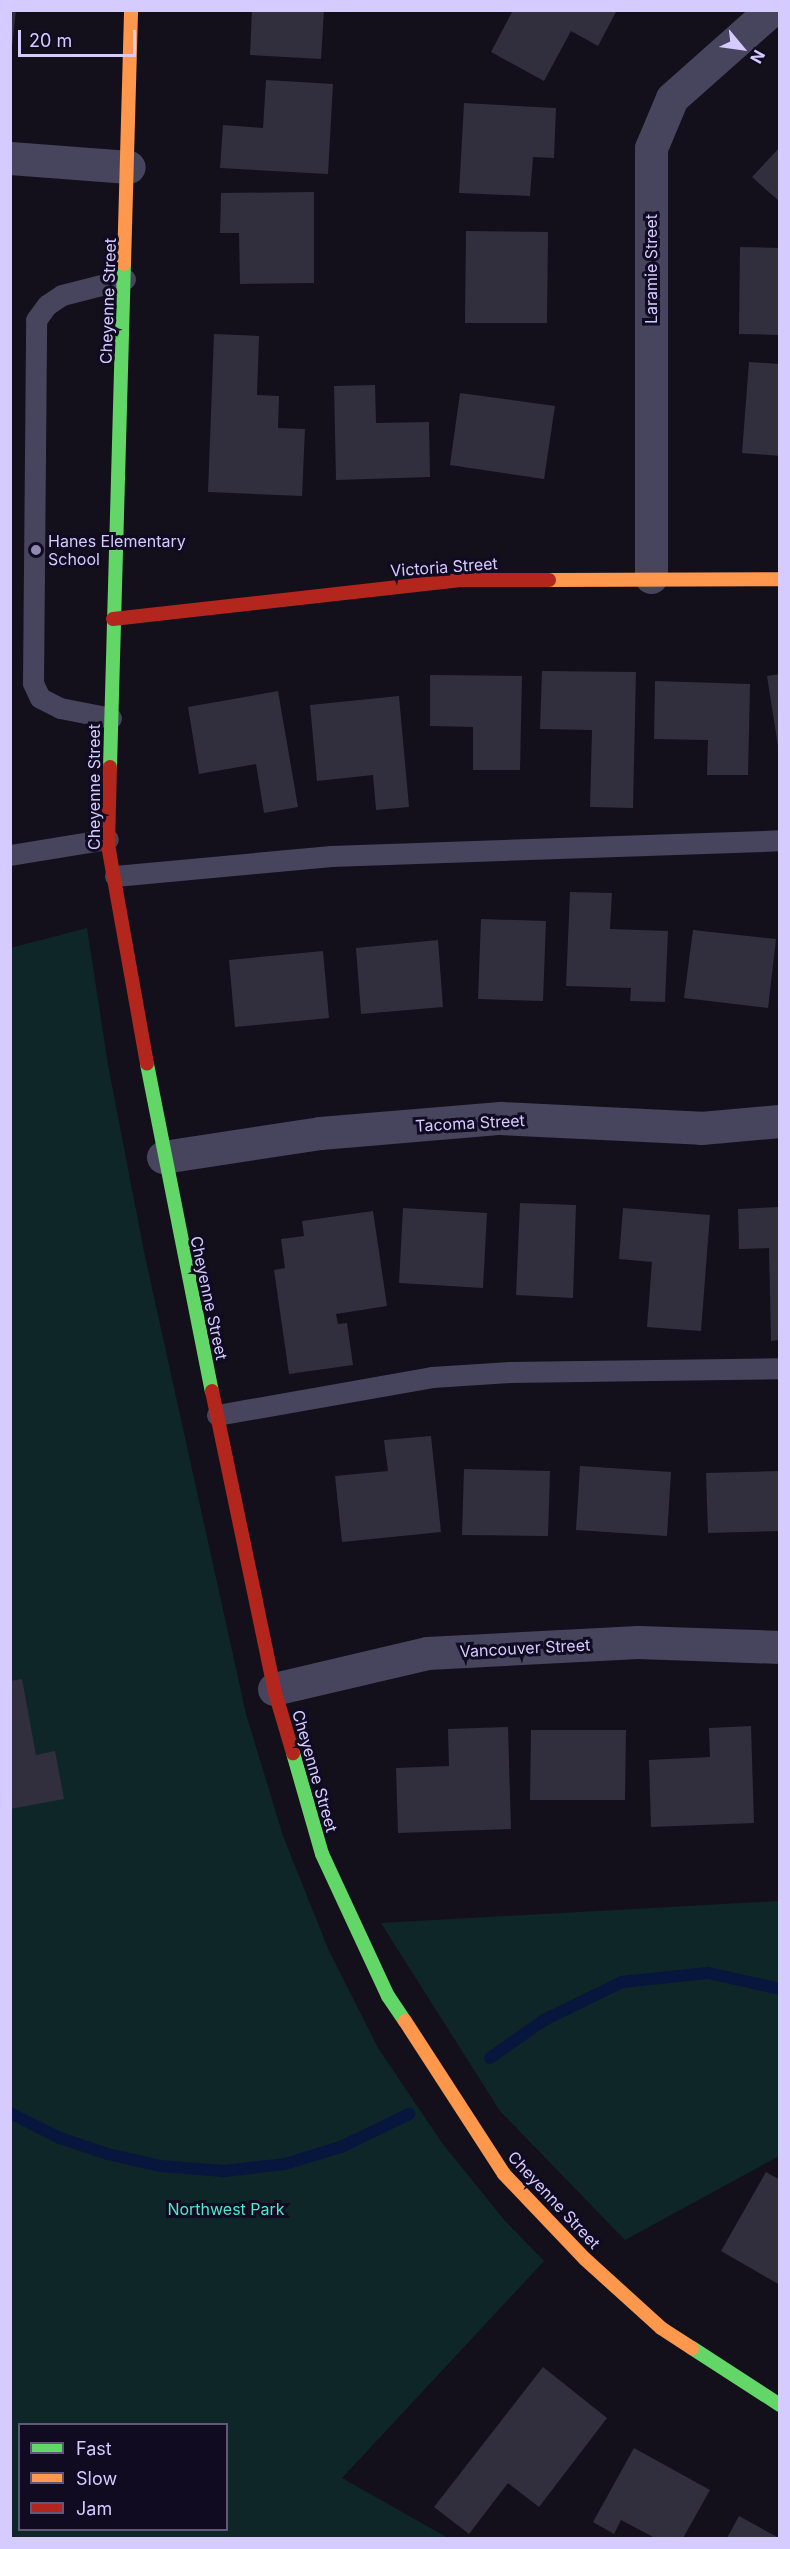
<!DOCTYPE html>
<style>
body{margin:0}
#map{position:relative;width:790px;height:2549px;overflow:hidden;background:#13101c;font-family:Inter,sans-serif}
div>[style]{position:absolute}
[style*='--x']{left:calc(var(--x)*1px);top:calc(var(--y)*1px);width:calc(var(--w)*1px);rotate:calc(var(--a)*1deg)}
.green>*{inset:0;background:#0f2629}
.stream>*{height:12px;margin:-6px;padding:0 6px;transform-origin:6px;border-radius:6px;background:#06163d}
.building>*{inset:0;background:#312e3e}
.lane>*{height:21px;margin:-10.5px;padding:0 10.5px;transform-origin:10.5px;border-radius:10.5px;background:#47445d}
.street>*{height:33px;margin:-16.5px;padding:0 16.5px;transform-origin:16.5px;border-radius:16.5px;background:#47445d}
.fast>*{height:14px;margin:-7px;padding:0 7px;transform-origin:7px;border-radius:7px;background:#63d668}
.slow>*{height:14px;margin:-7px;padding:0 7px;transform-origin:7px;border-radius:7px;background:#ff974d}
.jam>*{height:14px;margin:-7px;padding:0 7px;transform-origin:7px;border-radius:7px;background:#b3261e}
.dots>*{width:16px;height:16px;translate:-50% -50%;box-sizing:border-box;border:3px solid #100b21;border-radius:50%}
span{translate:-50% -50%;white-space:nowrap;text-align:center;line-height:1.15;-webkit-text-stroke:6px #100b21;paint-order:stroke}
.street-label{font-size:16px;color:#d5cbff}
.poi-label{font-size:16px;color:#d5cbff}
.left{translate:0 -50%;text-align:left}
.park-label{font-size:16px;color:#4ee8cc}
.frame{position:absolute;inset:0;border:12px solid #d5cbff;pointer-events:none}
.legend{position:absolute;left:18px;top:2423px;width:210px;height:108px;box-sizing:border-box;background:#100b21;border:2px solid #5f587a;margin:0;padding:8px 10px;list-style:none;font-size:18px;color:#d5cbff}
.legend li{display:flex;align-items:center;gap:12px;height:30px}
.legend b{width:30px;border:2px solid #5f587a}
.north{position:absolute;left:712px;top:18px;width:60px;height:60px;-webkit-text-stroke:4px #100b21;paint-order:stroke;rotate:119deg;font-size:16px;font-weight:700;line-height:24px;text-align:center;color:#d5cbff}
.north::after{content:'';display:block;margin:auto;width:21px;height:27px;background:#d5cbff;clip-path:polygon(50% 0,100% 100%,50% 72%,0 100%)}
.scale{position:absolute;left:18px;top:30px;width:118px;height:27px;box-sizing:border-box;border:3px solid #d5cbff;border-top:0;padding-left:8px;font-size:18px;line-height:21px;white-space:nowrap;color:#d5cbff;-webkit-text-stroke:4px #100b21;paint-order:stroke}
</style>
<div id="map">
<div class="green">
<i style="clip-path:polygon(evenodd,87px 928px,108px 1065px,144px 1252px,246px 1714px,283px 1836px,329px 1951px,378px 2048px,442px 2143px,505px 2221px,544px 2261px,342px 2478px,448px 2538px,11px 2538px,10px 948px,87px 928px,20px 2424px,226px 2424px,226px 2530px,20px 2530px,20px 2424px)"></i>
<i style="clip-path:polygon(779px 1901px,779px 2156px,625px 2240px,500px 2111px,381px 1923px)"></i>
</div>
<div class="stream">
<i style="--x:490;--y:2058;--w:66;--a:-35.1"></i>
<i style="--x:544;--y:2020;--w:87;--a:-26"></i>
<i style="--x:622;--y:1982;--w:86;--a:-6"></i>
<i style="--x:708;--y:1973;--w:74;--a:12.5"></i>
<i style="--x:10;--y:2113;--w:56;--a:26.6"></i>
<i style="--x:60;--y:2138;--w:51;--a:18.4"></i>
<i style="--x:108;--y:2154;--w:53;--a:13"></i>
<i style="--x:160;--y:2166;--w:64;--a:4.5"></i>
<i style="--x:224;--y:2171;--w:61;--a:-6.5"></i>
<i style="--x:285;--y:2164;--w:59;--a:-16.9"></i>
<i style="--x:341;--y:2147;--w:76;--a:-25.9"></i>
</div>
<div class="building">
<i style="clip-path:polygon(10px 10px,16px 10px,12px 47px,10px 47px)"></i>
<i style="clip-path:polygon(252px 10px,324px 10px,321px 59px,250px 55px)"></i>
<i style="clip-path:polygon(513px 10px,617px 10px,598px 46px,571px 31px,544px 81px,491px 52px)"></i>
<i style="clip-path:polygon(266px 80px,333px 84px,328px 174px,220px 168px,223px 125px,263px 128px)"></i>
<i style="clip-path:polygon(464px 103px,556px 108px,554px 158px,533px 157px,530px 196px,459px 193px)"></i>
<i style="clip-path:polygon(780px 147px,780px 202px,752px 177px)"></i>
<i style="clip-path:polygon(314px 192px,314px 283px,240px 284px,239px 233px,220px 233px,221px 193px)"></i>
<i style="clip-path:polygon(466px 231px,548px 232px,547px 323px,465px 323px)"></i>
<i style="clip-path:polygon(740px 247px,780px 248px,780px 335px,739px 334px)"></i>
<i style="clip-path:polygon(214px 334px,259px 336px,257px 395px,279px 396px,278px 428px,305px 429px,302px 496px,208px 492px)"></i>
<i style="clip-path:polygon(749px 362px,780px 364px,780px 456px,742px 453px)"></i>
<i style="clip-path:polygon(375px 385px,376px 423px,429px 422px,430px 477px,336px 480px,334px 386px)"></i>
<i style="clip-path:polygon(460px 393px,555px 406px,544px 479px,450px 465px)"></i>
<i style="clip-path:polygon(542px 671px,636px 672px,633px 808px,590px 807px,592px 730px,540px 729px)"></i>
<i style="clip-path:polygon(780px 674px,780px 746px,778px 746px,767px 676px)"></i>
<i style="clip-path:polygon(430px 675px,522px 676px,520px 770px,473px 770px,473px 727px,430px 726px)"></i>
<i style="clip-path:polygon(655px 681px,750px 684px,748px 775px,707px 775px,708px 740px,654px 739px)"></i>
<i style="clip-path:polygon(278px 691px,298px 807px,264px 813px,256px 764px,199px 774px,188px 707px)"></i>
<i style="clip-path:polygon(399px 696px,409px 807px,376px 810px,373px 775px,317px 781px,310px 705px)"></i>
<i style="clip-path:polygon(570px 892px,612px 893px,610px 929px,668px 931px,665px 1002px,630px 1001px,631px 988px,566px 986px)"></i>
<i style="clip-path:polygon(481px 919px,546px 921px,543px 1001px,478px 999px)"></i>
<i style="clip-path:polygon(693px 930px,776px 939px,768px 1008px,684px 998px)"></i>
<i style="clip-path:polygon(438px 940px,443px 1007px,361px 1014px,356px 948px)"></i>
<i style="clip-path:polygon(323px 951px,329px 1018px,235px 1027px,229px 960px)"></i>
<i style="clip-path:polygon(520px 1203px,576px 1205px,573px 1298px,516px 1295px)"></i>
<i style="clip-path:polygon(780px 1207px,780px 1340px,771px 1341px,769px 1248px,739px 1249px,738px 1209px)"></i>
<i style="clip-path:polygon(403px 1208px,487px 1213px,483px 1288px,399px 1283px)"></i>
<i style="clip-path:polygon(623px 1208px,710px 1215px,701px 1331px,647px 1327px,652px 1262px,619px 1259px)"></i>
<i style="clip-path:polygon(373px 1211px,387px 1306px,336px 1314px,338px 1324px,347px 1323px,353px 1365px,289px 1374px,274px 1270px,285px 1268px,281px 1239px,304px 1236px,302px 1221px)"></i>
<i style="clip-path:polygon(431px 1436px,441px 1532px,342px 1542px,335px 1476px,388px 1471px,384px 1440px)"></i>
<i style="clip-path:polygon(580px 1466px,671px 1472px,667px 1536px,576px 1530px)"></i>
<i style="clip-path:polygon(464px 1469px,550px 1471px,548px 1536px,462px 1535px)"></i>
<i style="clip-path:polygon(780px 1471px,780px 1531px,708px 1533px,706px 1473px)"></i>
<i style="clip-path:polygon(22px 1679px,36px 1755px,55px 1751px,64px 1799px,10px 1809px,10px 1681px)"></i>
<i style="clip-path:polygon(751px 1726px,754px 1823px,651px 1827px,649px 1760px,710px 1757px,709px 1728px)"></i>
<i style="clip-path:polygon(508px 1727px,511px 1829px,398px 1833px,396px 1768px,449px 1766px,448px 1729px)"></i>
<i style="clip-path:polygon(531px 1730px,626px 1730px,625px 1800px,530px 1800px)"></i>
<i style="clip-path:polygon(766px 2172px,780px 2180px,780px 2285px,721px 2251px)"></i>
<i style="clip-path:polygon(543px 2367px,607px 2418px,539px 2507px,508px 2483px,469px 2534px,434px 2507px)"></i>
<i style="clip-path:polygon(634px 2448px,710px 2490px,683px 2538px,655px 2538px,621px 2520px,614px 2534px,593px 2522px)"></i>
<i style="clip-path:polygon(739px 2516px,779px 2538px,727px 2538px)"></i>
</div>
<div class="lane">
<i style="--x:111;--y:718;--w:52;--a:-168.9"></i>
<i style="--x:60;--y:708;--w:22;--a:-153"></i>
<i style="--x:40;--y:698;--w:17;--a:-115"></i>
<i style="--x:33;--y:683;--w:363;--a:-89.5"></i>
<i style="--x:36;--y:320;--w:19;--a:-54"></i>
<i style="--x:47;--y:305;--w:18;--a:-34"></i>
<i style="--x:62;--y:295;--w:65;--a:-14.3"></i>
<i style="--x:10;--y:855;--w:99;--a:-9.3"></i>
<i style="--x:115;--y:876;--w:217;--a:-5.3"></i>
<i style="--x:331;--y:856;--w:449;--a:-2"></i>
<i style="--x:217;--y:1415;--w:218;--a:-10"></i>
<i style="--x:432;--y:1377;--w:78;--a:-3.7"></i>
<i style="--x:510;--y:1372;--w:270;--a:-0.8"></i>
</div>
<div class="street">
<i style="--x:10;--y:158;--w:119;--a:4.3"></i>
<i style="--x:651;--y:577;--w:429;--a:-90"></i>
<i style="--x:651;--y:148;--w:54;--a:-67.2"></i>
<i style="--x:672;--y:98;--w:132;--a:-41.6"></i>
<i style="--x:163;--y:1157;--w:159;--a:-8.7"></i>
<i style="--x:320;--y:1133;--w:181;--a:-4.8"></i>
<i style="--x:500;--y:1118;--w:201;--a:2.8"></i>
<i style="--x:701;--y:1128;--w:79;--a:-5.1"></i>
<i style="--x:274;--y:1689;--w:157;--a:-13.2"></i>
<i style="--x:427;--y:1653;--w:211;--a:-3"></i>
<i style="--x:638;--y:1642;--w:142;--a:2"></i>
</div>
<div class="fast">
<i style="--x:110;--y:767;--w:503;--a:-88.41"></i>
<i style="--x:147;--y:1064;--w:333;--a:78.8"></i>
<i style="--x:293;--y:1753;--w:105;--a:74"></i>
<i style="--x:322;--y:1854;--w:157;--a:65.1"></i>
<i style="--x:388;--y:1996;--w:30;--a:56"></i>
<i style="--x:692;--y:2348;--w:105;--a:32.9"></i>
</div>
<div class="slow">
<i style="--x:124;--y:264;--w:254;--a:-88.4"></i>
<i style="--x:549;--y:580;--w:231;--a:-0.2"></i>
<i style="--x:405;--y:2021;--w:182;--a:57.1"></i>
<i style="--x:504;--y:2174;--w:117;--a:46.4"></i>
<i style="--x:585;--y:2259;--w:103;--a:42.2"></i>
<i style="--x:661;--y:2328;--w:37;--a:33"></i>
</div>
<div class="jam">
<i style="--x:113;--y:619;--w:350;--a:-6.4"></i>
<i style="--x:461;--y:580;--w:88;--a:0"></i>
<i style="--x:110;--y:767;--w:78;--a:91.5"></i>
<i style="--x:108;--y:845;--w:222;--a:79.9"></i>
<i style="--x:212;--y:1391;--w:304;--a:78.2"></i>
<i style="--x:274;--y:1689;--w:67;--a:73.5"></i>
</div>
<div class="dots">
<i style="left:36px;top:550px;background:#918ab0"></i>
</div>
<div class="street-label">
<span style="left:651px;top:269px;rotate:-90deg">Laramie Street</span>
<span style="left:108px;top:301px;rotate:-88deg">Cheyenne Street</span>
<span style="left:444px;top:567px;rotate:-4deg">Victoria Street</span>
<span style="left:94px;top:787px;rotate:-90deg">Cheyenne Street</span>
<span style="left:470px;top:1123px;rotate:-3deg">Tacoma Street</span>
<span style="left:209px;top:1298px;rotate:78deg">Cheyenne Street</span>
<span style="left:525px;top:1648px;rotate:-3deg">Vancouver Street</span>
<span style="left:315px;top:1771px;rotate:74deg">Cheyenne Street</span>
<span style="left:554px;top:2200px;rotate:47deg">Cheyenne Street</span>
</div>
<div class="poi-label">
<span class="left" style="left:48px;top:550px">Hanes Elementary<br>School</span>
</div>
<div class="park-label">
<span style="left:226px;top:2209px">Northwest Park</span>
</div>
<div class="frame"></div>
<ul class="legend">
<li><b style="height:8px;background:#63d668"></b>Fast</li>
<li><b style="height:8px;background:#ff974d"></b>Slow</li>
<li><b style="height:8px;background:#b3261e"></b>Jam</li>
</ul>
<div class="north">N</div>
<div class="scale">20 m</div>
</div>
